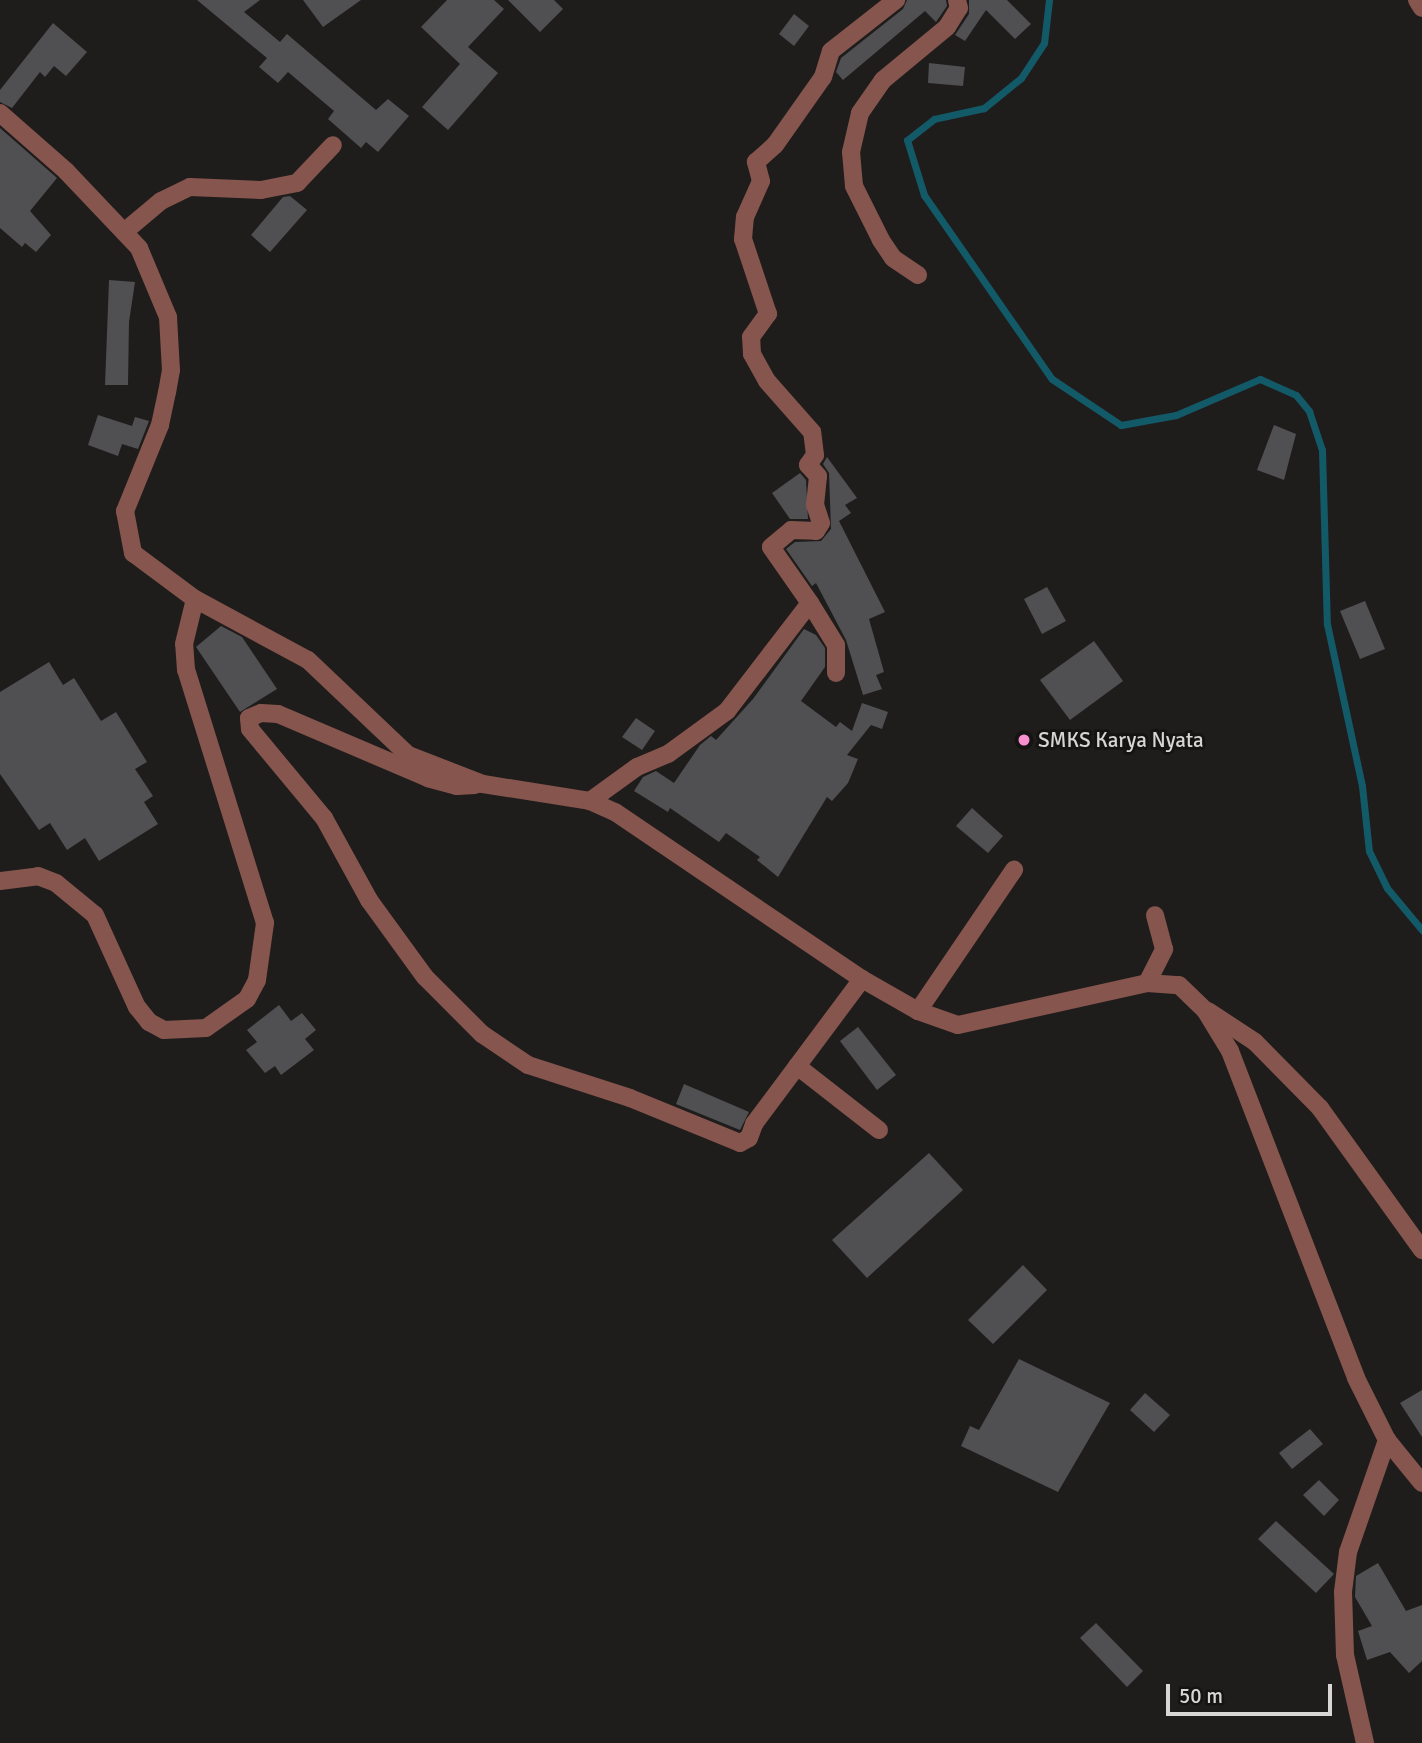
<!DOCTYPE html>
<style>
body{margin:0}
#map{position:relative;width:1422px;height:1743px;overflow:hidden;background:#1f1d1c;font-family:Signika,sans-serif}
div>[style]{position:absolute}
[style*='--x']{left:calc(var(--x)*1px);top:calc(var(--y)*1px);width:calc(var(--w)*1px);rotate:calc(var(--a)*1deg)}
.stream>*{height:7px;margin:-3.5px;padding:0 3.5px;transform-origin:3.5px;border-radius:3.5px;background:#135a69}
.building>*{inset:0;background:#504f52}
.minor>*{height:18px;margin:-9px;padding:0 9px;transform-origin:9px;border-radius:9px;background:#86554d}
.dots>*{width:19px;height:19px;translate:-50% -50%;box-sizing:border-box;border:4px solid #161413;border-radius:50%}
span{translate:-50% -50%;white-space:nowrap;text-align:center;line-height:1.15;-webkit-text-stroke:6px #161413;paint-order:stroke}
.poi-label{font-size:21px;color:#d7d6d5}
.left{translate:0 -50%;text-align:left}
.scale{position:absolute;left:1166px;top:1684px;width:166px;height:32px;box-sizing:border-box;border:4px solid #d7d6d5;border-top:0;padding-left:9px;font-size:21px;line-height:24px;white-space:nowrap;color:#d7d6d5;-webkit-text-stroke:5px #161413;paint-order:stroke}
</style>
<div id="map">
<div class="stream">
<i style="--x:1049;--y:0;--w:43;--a:96.6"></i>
<i style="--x:1044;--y:43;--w:42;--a:123.3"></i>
<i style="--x:1021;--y:78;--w:48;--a:141"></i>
<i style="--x:984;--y:108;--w:51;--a:167.6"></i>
<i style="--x:934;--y:119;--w:34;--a:142"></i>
<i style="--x:907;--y:140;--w:58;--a:72.8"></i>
<i style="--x:924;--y:195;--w:224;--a:55.2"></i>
<i style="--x:1052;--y:379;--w:83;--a:33.7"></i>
<i style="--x:1121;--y:425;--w:56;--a:-10.3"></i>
<i style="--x:1176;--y:415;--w:91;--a:-23.2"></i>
<i style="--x:1260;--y:379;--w:39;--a:24"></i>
<i style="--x:1296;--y:395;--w:21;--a:51"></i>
<i style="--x:1309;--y:411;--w:41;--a:71.6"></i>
<i style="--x:1322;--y:450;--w:174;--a:88.4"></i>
<i style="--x:1327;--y:624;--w:166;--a:77.8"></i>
<i style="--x:1362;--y:786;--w:65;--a:83.9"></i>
<i style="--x:1369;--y:851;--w:41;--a:64.1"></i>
<i style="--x:1387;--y:888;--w:55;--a:50.2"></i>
</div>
<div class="building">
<i style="clip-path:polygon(197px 0,260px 0,244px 12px,280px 42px,287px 34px,376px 110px,388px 99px,409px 116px,378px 152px,366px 142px,361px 148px,328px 119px,334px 111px,288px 72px,278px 83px,259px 67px,267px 58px)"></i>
<i style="clip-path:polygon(303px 0,361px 0,323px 27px)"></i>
<i style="clip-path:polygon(447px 0,494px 0,504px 9px,468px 47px,498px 73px,448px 130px,422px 107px,460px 64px,421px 27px)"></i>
<i style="clip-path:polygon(508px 0,554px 0,563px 9px,540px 32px)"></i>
<i style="clip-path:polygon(907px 0,946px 0,947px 6px,936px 22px,925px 11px,843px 80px,836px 72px,841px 58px,903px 9px)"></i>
<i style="clip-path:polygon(969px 0,1007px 0,1031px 24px,1015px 39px,986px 10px,965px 41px,955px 35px,969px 14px)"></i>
<i style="clip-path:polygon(794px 14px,809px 26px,794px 46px,779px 34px)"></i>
<i style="clip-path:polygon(53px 23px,87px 52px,66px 76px,54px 66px,45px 77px,40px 72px,12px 108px,0 102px,0 90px)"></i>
<i style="clip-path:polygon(929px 63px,965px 67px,963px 86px,928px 83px)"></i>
<i style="clip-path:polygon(0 128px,57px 178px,30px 211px,51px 235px,36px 252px,25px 243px,22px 247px,0 228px)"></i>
<i style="clip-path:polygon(290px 196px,307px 210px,270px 252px,251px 235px,283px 197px)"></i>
<i style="clip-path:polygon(109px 280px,135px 282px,129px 322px,128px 385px,105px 385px)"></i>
<i style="clip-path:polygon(98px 415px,132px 426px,135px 417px,149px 421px,138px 449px,122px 444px,118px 456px,88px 445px)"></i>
<i style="clip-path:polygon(1274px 425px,1296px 434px,1284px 480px,1257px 470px)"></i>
<i style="clip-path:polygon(827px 457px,857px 498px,845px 505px,851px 513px,839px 521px,885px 612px,869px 619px,884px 672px,876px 675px,882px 689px,863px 695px,846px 640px,816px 583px,812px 586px,786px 549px,795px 542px,821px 541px,831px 529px,829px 473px,823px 464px)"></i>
<i style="clip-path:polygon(800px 473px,806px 480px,808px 519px,790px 519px,772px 493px)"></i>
<i style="clip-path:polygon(1047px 587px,1066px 621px,1042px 634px,1024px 599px)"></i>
<i style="clip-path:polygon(1365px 601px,1385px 649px,1360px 659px,1340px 611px)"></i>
<i style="clip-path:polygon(221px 626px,242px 637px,277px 689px,240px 712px,196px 647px)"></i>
<i style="clip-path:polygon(804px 629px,816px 635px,825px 648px,825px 667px,801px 701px,836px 727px,840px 722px,852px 731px,862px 703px,888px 712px,882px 729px,871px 725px,847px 755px,858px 759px,848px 783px,832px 801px,827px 797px,778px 877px,757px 860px,760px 857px,726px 833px,719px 842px,670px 808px,668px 812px,634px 791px,643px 777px,656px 771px,674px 783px,700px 745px,711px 736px,716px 740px,753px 699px)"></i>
<i style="clip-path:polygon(1094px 641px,1123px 681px,1070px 720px,1040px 680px)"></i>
<i style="clip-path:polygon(49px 662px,63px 685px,74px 678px,101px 721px,116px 712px,147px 762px,135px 769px,153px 796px,144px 802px,158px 824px,99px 861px,85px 838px,67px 850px,50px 823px,39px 830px,0 774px,0 692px)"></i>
<i style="clip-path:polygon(636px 718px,655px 731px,642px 750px,622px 737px)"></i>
<i style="clip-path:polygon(972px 808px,1003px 836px,988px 853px,956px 826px)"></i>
<i style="clip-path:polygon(279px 1005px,291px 1021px,302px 1013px,316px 1030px,305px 1039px,314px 1050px,281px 1075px,275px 1066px,265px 1073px,246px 1050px,257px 1042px,247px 1030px)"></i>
<i style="clip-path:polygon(858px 1027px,896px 1075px,877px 1090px,840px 1041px)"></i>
<i style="clip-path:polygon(684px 1084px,749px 1112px,740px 1130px,676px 1104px)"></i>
<i style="clip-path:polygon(929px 1153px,963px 1190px,867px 1278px,832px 1240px)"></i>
<i style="clip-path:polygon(1023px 1265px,1047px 1290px,993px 1344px,968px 1320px)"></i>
<i style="clip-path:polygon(1019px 1359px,1110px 1403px,1058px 1492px,961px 1446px,970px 1426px,979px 1430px)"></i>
<i style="clip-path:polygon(1422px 1390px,1422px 1437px,1400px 1403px)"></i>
<i style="clip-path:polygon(1145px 1393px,1170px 1415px,1154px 1432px,1130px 1410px)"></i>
<i style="clip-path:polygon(1310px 1429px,1323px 1444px,1292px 1469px,1279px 1453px)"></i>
<i style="clip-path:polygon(1319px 1480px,1339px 1500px,1324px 1516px,1303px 1495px)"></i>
<i style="clip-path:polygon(1276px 1521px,1334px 1574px,1316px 1593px,1258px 1539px)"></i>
<i style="clip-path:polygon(1378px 1563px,1406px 1611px,1422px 1605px,1422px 1661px,1409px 1673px,1390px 1652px,1367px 1660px,1358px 1631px,1372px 1626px,1355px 1597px,1356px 1576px)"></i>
<i style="clip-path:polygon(1096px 1623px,1143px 1671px,1127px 1687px,1080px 1638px)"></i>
</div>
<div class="minor">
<i style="--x:1417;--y:0;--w:9;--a:58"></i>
<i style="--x:0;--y:113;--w:88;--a:41.3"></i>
<i style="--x:66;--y:171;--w:106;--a:46.5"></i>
<i style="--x:139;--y:248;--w:75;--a:67.2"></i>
<i style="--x:168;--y:317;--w:53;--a:86.8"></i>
<i style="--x:171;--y:370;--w:22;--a:100"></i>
<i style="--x:167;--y:392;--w:34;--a:102"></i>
<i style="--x:160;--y:425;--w:93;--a:112.1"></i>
<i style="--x:125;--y:511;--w:43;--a:79.2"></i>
<i style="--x:133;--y:553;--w:77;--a:36.6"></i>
<i style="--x:195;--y:599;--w:128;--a:28.4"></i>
<i style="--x:308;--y:660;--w:138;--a:43.5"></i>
<i style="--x:408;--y:755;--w:80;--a:21.1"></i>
<i style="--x:483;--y:784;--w:108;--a:9"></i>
<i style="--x:590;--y:801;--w:27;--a:24"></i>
<i style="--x:615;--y:812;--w:298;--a:34.1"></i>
<i style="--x:862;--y:979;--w:64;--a:29.7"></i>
<i style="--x:918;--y:1011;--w:42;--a:19.3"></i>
<i style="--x:958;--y:1025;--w:194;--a:-12.5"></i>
<i style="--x:1147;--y:983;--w:32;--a:4"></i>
<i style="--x:1179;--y:985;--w:36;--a:44"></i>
<i style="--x:1205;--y:1010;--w:48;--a:58.6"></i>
<i style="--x:1230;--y:1051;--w:350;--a:68.9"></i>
<i style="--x:1356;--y:1378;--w:69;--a:63.4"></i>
<i style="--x:1387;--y:1440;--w:55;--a:50.9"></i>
<i style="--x:124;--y:232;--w:48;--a:-40"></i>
<i style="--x:161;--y:201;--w:32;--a:-26"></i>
<i style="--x:190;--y:187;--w:71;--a:2.4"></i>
<i style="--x:261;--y:190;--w:37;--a:-11"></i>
<i style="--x:297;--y:183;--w:52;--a:-46.5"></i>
<i style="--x:918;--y:275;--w:30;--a:-146"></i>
<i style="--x:893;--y:258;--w:22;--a:-124"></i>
<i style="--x:881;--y:240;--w:60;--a:-116.6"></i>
<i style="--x:854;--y:186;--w:34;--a:-95"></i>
<i style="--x:851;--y:152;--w:40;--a:-77"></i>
<i style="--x:860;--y:113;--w:40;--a:-55.1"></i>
<i style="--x:883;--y:80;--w:83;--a:-39.6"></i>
<i style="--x:947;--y:27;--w:22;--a:-58"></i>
<i style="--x:959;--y:8;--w:8;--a:-104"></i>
<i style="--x:810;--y:603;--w:49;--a:58.2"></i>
<i style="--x:836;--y:645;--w:28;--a:90"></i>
<i style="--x:475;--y:785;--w:18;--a:177"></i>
<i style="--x:457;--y:786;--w:30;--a:-165"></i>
<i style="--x:428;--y:778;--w:163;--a:-156.9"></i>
<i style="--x:278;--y:714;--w:17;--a:-177"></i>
<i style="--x:261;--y:713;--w:13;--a:157"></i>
<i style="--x:249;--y:718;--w:11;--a:85"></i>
<i style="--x:250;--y:729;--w:116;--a:50.3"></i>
<i style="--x:324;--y:818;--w:94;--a:61.2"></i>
<i style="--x:369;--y:900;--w:95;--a:54"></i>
<i style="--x:425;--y:977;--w:81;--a:45"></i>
<i style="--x:482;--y:1034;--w:55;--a:34"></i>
<i style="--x:528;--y:1065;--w:107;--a:17.9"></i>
<i style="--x:630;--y:1098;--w:119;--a:22.2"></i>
<i style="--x:740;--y:1143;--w:10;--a:-29"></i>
<i style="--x:749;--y:1138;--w:15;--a:-70"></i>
<i style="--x:754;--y:1124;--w:181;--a:-53.3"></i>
<i style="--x:590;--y:801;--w:58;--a:-35.9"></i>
<i style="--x:637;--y:767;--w:34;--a:-23"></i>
<i style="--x:668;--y:754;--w:73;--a:-36.1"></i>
<i style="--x:727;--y:711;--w:136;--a:-52.5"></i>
<i style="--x:810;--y:603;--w:68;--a:-124.9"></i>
<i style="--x:771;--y:547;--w:26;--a:-40"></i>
<i style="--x:791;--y:530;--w:25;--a:2"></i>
<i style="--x:816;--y:531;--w:9;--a:-58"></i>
<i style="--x:821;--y:523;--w:19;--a:-108"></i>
<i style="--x:815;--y:505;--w:29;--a:-84"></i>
<i style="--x:818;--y:476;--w:15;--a:-132"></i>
<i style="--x:808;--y:465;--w:12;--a:-55"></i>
<i style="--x:815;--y:455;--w:23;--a:-97"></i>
<i style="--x:812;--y:432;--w:68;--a:-131.4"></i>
<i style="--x:767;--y:381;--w:31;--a:-119"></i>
<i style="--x:752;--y:354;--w:17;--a:-93"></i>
<i style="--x:751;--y:337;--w:29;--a:-54"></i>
<i style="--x:768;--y:314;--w:79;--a:-108.4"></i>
<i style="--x:743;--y:239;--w:22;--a:-85"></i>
<i style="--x:745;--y:217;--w:39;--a:-66"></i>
<i style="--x:761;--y:181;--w:20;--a:-105"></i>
<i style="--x:756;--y:162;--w:25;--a:-42"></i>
<i style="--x:775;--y:145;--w:83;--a:-54.8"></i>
<i style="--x:823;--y:77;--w:27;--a:-73"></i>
<i style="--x:831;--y:51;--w:83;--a:-38.1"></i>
<i style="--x:0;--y:881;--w:38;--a:-7"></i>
<i style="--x:38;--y:876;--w:19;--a:21"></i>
<i style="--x:56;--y:883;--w:50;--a:39.4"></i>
<i style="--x:95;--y:915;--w:101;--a:65.5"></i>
<i style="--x:137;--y:1007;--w:19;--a:51"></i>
<i style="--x:149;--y:1022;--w:17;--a:28"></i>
<i style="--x:164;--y:1030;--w:42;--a:-2.7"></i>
<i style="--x:206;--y:1028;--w:50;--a:-35.3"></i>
<i style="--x:247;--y:999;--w:21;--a:-62"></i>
<i style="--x:257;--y:980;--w:58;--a:-82"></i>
<i style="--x:265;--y:923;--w:265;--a:-107.3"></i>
<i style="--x:186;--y:670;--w:26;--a:-94"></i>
<i style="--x:184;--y:644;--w:46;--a:-76.3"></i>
<i style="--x:1147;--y:983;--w:38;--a:-63"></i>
<i style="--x:1164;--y:949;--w:35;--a:-105"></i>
<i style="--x:918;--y:1011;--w:171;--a:-55.8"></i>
<i style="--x:1208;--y:1011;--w:56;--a:33.4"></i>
<i style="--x:1255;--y:1042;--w:93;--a:45.4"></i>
<i style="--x:1320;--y:1108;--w:175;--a:54.3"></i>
<i style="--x:797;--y:1066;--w:104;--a:38"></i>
<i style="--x:1365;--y:1743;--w:90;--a:-102.8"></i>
<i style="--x:1345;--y:1655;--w:63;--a:-91.8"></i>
<i style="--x:1343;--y:1592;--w:40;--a:-82.9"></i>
<i style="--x:1348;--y:1552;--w:119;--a:-70.8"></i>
</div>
<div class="dots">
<i style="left:1024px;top:740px;background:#f790ce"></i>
</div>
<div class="poi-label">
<span class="left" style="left:1038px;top:740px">SMKS Karya Nyata</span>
</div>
<div class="scale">50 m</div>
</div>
